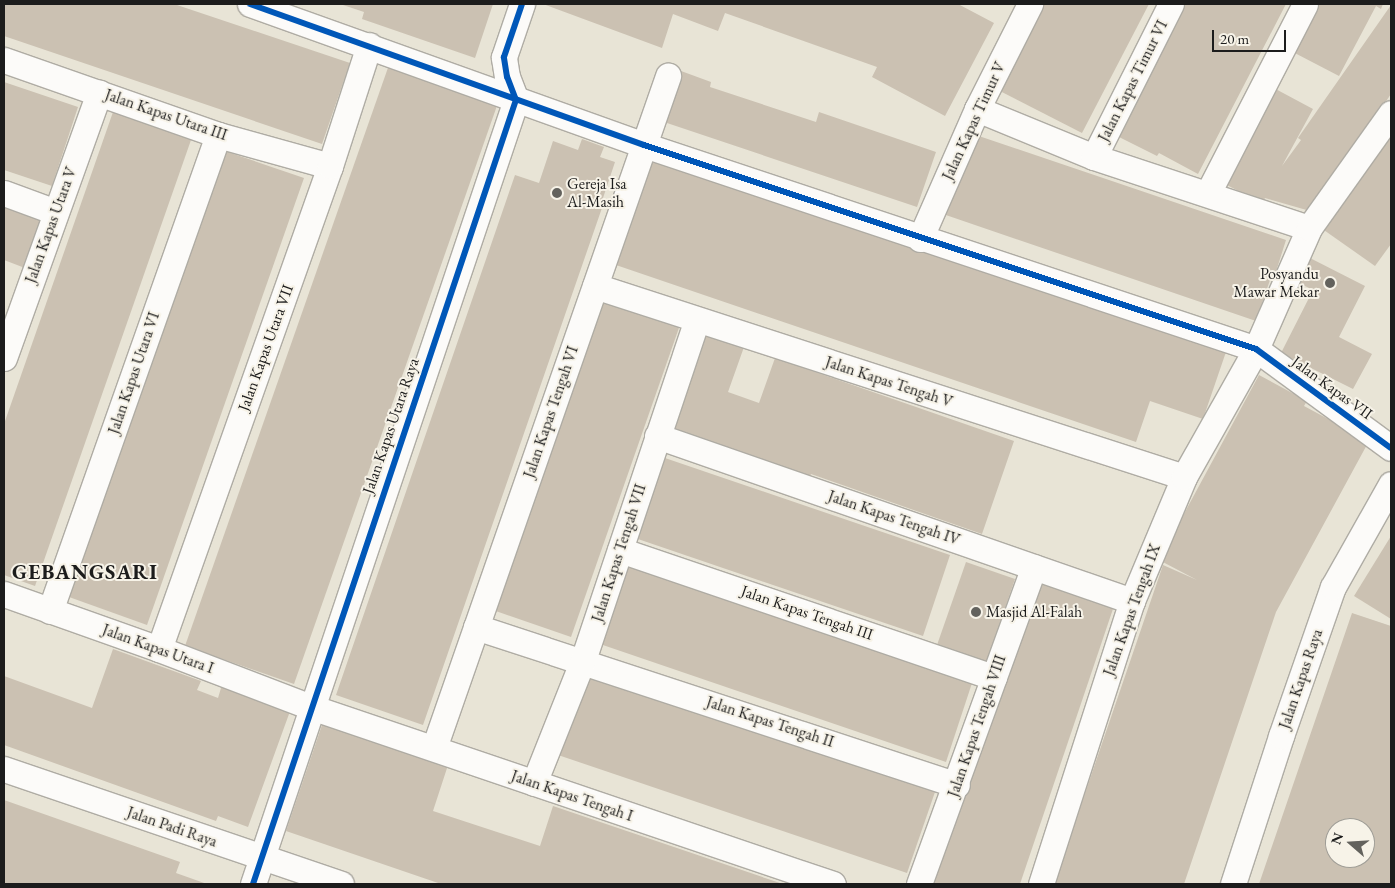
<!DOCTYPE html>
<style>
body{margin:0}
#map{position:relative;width:1395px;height:888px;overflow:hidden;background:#e8e4d6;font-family:"EB Garamond",serif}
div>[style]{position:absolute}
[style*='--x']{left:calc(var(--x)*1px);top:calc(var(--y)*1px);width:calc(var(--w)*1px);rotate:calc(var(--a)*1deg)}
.building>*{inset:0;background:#cbc1b2}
.roads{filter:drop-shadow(1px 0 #afaca4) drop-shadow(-1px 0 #afaca4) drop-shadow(0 1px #afaca4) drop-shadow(0 -1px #afaca4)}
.minor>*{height:25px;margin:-12.5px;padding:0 12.5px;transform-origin:12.5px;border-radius:12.5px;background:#fcfbf9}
.cycleway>*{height:6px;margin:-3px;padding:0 3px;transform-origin:3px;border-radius:3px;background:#0057b8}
.dots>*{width:14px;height:14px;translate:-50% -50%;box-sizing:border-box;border:2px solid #f7f3e8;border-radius:50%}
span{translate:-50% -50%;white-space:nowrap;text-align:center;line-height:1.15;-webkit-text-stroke:4px #f7f3e8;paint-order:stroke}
.street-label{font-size:16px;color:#1c1c1c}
.poi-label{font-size:16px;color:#1c1c1c}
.left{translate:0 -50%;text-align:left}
.right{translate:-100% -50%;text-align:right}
.district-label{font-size:21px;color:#1c1c1c;font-weight:700;letter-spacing:1px}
.frame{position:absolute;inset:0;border:5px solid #1c1c1c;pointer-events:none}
.north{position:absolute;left:1325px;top:818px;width:50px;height:50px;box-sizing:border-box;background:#f7f3e8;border:1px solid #9f9d96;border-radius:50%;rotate:289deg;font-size:14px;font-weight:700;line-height:20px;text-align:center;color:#1c1c1c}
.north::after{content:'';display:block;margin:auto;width:18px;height:22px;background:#63625d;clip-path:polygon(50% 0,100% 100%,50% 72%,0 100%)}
.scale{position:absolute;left:1212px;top:30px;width:74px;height:22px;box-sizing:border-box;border:2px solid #1c1c1c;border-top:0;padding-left:6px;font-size:15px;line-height:18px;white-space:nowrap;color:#1c1c1c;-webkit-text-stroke:4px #f7f3e8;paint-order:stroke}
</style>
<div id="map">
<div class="building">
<i style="clip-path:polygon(4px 4px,174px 4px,350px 63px,322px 144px,4px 36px)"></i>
<i style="clip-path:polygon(340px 4px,493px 4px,475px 58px,362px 19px,364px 12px)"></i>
<i style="clip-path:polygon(543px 4px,958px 4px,994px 23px,945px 116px,872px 77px,877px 67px,725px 13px,718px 31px,673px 14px,662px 48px)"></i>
<i style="clip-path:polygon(1041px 4px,1149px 4px,1082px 133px,996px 89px)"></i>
<i style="clip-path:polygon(1180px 4px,1286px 4px,1198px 174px,1159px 153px,1157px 156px,1113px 134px)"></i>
<i style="clip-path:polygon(1313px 4px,1383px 4px,1381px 9px,1376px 6px,1339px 76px,1289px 50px)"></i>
<i style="clip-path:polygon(1391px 5px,1391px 94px,1310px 211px,1265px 198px,1262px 203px,1219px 181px,1270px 86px,1313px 109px,1282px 166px,1301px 140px,1298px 138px)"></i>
<i style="clip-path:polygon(390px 62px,499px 100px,294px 684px,185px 646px)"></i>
<i style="clip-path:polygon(681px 71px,711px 82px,710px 87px,816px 122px,819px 112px,936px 152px,917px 207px,664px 122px)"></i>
<i style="clip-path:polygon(4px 82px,78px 107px,52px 186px,4px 170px)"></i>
<i style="clip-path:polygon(113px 112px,191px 140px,35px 586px,4px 575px,4px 424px)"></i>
<i style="clip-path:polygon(967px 132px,1286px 240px,1273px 281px,1270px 280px,1256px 321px,940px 213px)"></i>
<i style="clip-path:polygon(1391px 132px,1391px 244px,1375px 266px,1321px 228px)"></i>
<i style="clip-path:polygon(582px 139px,604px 147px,600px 157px,615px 162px,601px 204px,603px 205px,423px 725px,336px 695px,515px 175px,539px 183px,553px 141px,578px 150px)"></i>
<i style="clip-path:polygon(225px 151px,304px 178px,147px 625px,69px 597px)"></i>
<i style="clip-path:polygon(650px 153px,1227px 349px,1203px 419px,1150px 401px,1136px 442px,613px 264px)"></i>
<i style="clip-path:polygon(4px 204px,43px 217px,25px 268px,4px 260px)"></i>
<i style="clip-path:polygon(1308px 257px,1365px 286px,1339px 337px,1372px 354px,1353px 389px,1281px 353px,1313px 290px,1295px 281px)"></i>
<i style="clip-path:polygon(601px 294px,681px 322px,571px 637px,490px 609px)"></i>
<i style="clip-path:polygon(705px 333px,744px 347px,728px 392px,759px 403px,775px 358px,1014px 441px,982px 534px,811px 474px,809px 479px,671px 431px)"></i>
<i style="clip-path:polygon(1259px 375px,1307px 401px,1304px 406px,1369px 441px,1276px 612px,1184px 884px,1054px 884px,1163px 565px,1197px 580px,1159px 560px)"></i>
<i style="clip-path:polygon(662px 457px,950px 555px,923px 636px,635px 538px)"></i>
<i style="clip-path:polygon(1391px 536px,1391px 619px,1354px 596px)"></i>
<i style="clip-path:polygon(624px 562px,973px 680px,946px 762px,597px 643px)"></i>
<i style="clip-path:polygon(966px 562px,1015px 579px,987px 662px,937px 645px)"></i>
<i style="clip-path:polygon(1034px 575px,1115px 603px,1020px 884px,929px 884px)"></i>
<i style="clip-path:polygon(evenodd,1352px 613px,1391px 626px,1391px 884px,1259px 884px,1352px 613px,1335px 828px,1365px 828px,1365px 858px,1335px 858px,1335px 828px)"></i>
<i style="clip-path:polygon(113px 649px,201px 681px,197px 690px,218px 698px,224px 678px,293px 703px,248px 827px,218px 816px,216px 821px,4px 745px,4px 676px,92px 708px)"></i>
<i style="clip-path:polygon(586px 674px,935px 792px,907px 873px,558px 755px)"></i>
<i style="clip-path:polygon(324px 719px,449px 762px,433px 811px,540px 846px,553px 806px,783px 884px,441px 884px,286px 831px)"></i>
<i style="clip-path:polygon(4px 800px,180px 862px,176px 873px,207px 884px,4px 884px)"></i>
</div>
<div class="roads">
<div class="minor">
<i style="--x:250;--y:4;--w:418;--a:19.7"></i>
<i style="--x:644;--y:145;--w:645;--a:18.43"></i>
<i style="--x:1256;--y:349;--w:167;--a:36.3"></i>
<i style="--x:4;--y:60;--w:227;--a:19.3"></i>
<i style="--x:218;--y:135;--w:116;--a:15.5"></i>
<i style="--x:977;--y:109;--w:126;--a:22.3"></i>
<i style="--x:1094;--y:157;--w:226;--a:18.3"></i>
<i style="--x:1094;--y:157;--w:171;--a:-63.3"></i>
<i style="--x:4;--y:193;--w:55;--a:20.1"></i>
<i style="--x:1208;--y:193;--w:212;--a:-62.8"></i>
<i style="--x:920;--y:239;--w:142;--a:-66.3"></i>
<i style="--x:977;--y:109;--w:118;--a:-63.2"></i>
<i style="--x:595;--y:286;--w:619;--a:17.97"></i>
<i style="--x:4;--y:358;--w:282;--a:-70.3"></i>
<i style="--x:657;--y:436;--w:503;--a:19.16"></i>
<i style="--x:620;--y:550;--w:395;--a:18.8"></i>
<i style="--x:4;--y:594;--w:164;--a:19.5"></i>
<i style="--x:159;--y:649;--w:163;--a:20.9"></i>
<i style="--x:311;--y:707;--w:551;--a:18.73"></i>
<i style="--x:50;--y:611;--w:505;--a:-70.56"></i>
<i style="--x:476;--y:627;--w:506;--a:18.18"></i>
<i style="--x:159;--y:649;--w:512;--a:-70.5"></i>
<i style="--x:330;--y:166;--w:127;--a:-72.1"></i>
<i style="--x:434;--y:748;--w:712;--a:-70.8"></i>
<i style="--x:4;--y:769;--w:356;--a:18.8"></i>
<i style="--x:534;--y:783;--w:132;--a:-68.3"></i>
<i style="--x:583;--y:660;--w:359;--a:-71.5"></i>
<i style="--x:253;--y:884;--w:827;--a:-71.46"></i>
<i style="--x:516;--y:100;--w:25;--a:-111"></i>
<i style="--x:507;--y:77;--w:20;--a:-99"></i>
<i style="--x:504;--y:57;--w:56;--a:-71.2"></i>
<i style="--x:919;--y:884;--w:337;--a:-70.1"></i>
<i style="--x:1041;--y:884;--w:297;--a:-72.2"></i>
<i style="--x:1132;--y:601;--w:134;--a:-67.2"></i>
<i style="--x:1184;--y:477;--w:147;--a:-60.6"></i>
<i style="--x:1256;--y:349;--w:132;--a:-66.3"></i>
<i style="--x:1309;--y:228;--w:141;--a:-54.5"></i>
<i style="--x:1233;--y:884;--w:156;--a:-72"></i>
<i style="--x:1281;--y:736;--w:158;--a:-70.8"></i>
<i style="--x:1333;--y:587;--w:118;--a:-60.6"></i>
</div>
</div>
<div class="cycleway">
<i style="--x:250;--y:4;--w:418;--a:19.7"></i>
<i style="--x:644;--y:145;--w:645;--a:18.43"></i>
<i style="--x:1256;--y:349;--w:167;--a:36.3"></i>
<i style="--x:253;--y:884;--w:827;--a:-71.46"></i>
<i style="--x:516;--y:100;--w:25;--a:-111"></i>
<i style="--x:507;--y:77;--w:20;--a:-99"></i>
<i style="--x:504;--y:57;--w:56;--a:-71.2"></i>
</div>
<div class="dots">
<i style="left:557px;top:193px;background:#63625d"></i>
<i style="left:1330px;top:283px;background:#63625d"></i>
<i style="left:976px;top:612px;background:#63625d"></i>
</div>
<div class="street-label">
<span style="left:1133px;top:81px;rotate:-63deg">Jalan Kapas Timur VI</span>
<span style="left:166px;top:115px;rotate:19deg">Jalan Kapas Utara III</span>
<span style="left:974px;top:121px;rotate:-65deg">Jalan Kapas Timur V</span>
<span style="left:51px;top:225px;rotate:-70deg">Jalan Kapas Utara V</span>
<span style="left:266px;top:348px;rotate:-70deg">Jalan Kapas Utara VII</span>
<span style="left:134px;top:373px;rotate:-71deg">Jalan Kapas Utara VI</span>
<span style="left:889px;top:382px;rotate:18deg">Jalan Kapas Tengah V</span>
<span style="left:1332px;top:388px;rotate:36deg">Jalan Kapas VII</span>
<span style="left:551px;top:412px;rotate:-71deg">Jalan Kapas Tengah VI</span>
<span style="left:391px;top:426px;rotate:-71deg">Jalan Kapas Utara Raya</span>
<span style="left:894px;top:518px;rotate:19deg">Jalan Kapas Tengah IV</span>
<span style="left:619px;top:553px;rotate:-72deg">Jalan Kapas Tengah VII</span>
<span style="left:1132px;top:610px;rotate:-70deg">Jalan Kapas Tengah IX</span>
<span style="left:807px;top:613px;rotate:19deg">Jalan Kapas Tengah III</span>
<span style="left:158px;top:649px;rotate:20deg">Jalan Kapas Utara I</span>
<span style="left:1301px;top:679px;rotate:-71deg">Jalan Kapas Raya</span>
<span style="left:770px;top:722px;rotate:18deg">Jalan Kapas Tengah II</span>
<span style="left:977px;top:726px;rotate:-71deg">Jalan Kapas Tengah VIII</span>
<span style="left:572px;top:796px;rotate:19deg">Jalan Kapas Tengah I</span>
<span style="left:172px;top:827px;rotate:19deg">Jalan Padi Raya</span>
</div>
<div class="poi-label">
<span class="left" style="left:567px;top:193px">Gereja Isa<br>Al-Masih</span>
<span class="right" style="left:1319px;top:283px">Posyandu<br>Mawar Mekar</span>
<span class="left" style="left:986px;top:612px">Masjid Al-Falah</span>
</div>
<div class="district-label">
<span style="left:85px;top:572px">GEBANGSARI</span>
</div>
<div class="frame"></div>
<div class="north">N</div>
<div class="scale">20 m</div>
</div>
